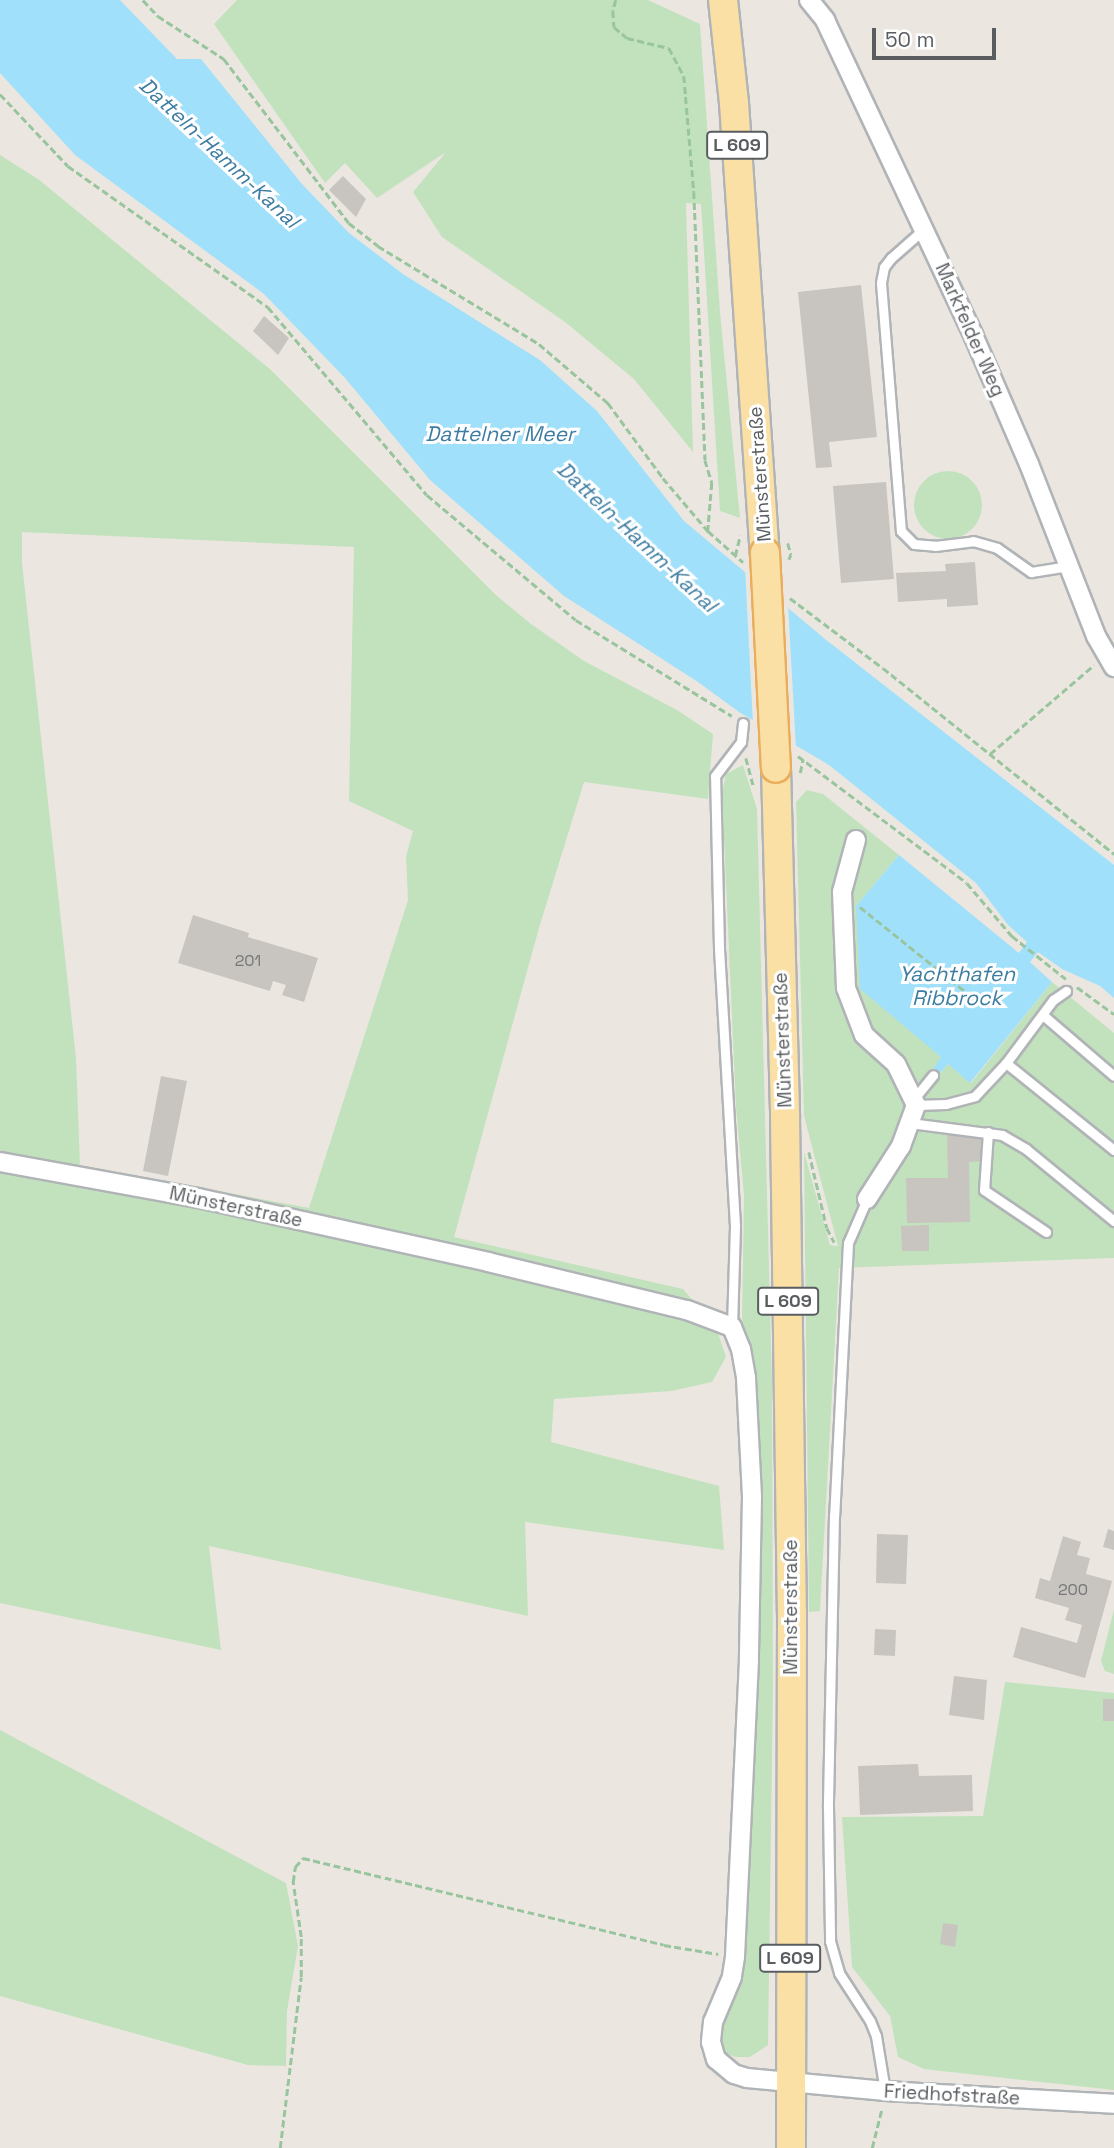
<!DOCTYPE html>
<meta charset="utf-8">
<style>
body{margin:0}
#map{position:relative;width:1114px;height:2148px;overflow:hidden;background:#ebe7e0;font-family:"Space Grotesk",sans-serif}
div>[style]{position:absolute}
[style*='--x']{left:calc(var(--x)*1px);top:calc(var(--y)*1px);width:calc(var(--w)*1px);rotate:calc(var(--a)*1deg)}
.green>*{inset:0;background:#c2e2bd}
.round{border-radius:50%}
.water>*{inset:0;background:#a1e0fa}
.pier>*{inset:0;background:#ebe7e0}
.building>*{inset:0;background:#c8c4bf}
.path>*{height:2.5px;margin-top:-1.25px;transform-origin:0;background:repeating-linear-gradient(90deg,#98c59e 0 7px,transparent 0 10.5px)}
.roads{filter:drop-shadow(2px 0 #b1b4b7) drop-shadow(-2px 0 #b1b4b7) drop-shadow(0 2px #b1b4b7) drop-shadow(0 -2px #b1b4b7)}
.lane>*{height:9px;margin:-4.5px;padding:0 4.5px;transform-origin:4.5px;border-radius:4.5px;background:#fff}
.street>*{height:18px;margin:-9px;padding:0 9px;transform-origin:9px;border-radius:9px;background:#fff}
.primary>*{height:28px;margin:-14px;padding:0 14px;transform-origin:14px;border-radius:14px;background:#fae0a5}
.bridges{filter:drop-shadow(2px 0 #e9ad5b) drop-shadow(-2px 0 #e9ad5b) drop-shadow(0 2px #e9ad5b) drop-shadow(0 -2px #e9ad5b)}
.primary-bridge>*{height:28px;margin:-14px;padding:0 14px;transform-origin:14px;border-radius:14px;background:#fae0a5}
span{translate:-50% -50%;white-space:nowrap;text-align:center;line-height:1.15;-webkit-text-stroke:6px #fff;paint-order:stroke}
.number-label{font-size:16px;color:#757778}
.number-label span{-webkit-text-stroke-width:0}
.shield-label span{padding:2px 5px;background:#fff;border:2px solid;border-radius:5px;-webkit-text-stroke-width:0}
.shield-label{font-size:18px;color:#595d60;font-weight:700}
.street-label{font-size:19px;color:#595d60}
.water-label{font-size:21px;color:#3e7da2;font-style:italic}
.scale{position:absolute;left:872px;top:28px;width:124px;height:32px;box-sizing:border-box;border:4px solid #595d60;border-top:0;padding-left:9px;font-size:21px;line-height:24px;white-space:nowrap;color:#595d60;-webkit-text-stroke:5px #fff;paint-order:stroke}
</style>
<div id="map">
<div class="green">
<i style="clip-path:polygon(237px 0,648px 0,700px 24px,720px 312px,740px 518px,720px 511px,701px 204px,686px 203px,693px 452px,634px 379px,565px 322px,442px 237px,413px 192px,446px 152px,377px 198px,345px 163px,325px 183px,214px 24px)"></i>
<i style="clip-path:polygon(evenodd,0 155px,38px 179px,270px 369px,497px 596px,531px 624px,584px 661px,677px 710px,713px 734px,708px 799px,584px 782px,539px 928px,454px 1237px,683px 1289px,716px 1327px,726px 1357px,712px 1382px,672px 1391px,554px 1399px,551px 1442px,719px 1486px,724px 1550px,525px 1522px,528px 1616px,209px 1546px,221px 1650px,0 1603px,0 155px,22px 532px,354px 547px,349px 801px,413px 831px,406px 857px,408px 900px,309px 1208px,80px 1165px,76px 1058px,22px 563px,22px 532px)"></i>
<i class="round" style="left:914px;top:471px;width:68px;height:68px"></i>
<i style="clip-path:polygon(743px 765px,757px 809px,772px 1384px,773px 1687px,768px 2045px,750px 2057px,735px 2057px,722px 2051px,719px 2033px,744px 1974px,758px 1660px,760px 1496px,757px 1378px,742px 1320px,744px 1195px,736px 1107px,722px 793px,726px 774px)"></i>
<i style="clip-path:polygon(807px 790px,823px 794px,899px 855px,856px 906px,941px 1057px,937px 1077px,948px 1064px,971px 1083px,1052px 982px,1114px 1033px,1114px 1258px,839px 1268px,820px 1611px,809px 1612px,804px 1152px,830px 1245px,838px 1246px,804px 1116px,796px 802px)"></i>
<i style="clip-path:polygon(1114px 1609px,1114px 1674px,1105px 1671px,1101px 1661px)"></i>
<i style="clip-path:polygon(1005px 1682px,1114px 1693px,1114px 2090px,924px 2069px,898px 2057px,890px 2016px,852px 1967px,842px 1817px,983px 1816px)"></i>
<i style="clip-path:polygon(0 1730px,286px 1883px,298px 1946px,287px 2011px,286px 2066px,248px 2065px,0 1996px)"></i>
</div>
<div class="water">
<i style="clip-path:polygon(0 0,120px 0,177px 59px,201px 59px,302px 184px,349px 233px,403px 274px,540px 360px,597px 411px,684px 521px,825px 639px,1114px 865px,1114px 998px,1100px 986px,1062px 969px,1038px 952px,1030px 962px,1052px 982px,970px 1083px,948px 1064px,936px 1078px,930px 1073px,941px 1057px,860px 989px,856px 906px,899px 855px,1019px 953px,1027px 942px,1008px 925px,976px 883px,829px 765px,739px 712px,698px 682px,564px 596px,430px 480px,345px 378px,264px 294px,75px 155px,0 73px)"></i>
</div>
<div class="pier">
<i style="clip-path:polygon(745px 567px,788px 603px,796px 749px,753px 724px)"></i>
</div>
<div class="building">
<i style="clip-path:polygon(343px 176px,366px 199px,356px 217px,329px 190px)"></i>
<i style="clip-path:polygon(861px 285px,877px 437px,829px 442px,832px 467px,816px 468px,798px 292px)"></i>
<i style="clip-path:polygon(264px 316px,289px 338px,278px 355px,253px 331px)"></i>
<i style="clip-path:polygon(886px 482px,894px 579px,841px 583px,833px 486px)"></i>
<i style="clip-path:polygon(975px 562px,978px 605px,947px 607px,947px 599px,898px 602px,896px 573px,946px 571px,945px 564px)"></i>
<i style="clip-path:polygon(193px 915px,249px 933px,248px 937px,318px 958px,304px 1002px,282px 995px,286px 985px,273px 981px,270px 991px,178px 963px)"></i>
<i style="clip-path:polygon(161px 1076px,187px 1081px,168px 1176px,143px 1171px)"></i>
<i style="clip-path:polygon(947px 1133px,981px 1133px,981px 1161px,969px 1162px,970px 1222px,907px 1223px,906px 1178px,948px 1178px)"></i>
<i style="clip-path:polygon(929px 1225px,929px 1251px,902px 1251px,901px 1226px)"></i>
<i style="clip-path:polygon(1108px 1529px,1114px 1531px,1114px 1550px,1103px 1547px)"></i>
<i style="clip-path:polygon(877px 1534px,908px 1535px,906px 1584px,876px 1583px)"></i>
<i style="clip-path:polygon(1063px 1536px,1081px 1542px,1077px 1555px,1090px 1558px,1086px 1574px,1112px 1581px,1085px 1678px,1013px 1657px,1021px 1627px,1077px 1643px,1082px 1625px,1065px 1620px,1069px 1608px,1035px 1598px,1040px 1578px,1050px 1581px)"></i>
<i style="clip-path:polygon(875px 1629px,896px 1630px,895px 1656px,874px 1655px)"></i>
<i style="clip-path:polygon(954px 1676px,987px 1680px,984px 1720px,949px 1715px)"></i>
<i style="clip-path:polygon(1103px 1699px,1114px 1699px,1114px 1721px,1103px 1721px)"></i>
<i style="clip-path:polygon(918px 1764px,919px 1776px,972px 1775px,973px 1811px,860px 1815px,858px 1766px)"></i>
<i style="clip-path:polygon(943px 1923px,958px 1925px,955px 1947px,940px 1944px)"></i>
</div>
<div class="path">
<i style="--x:143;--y:0;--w:22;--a:47"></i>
<i style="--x:158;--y:16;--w:79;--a:33.1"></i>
<i style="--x:224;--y:59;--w:206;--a:52.7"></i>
<i style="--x:349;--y:223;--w:37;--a:38"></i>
<i style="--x:378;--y:246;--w:188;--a:31.3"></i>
<i style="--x:539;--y:344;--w:91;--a:40.5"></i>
<i style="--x:608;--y:403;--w:93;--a:53.7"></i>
<i style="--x:663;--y:478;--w:70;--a:49.7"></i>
<i style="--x:708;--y:531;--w:47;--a:41.5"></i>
<i style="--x:616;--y:0;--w:11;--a:105"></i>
<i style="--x:613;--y:11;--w:16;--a:86"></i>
<i style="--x:614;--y:27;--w:17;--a:40"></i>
<i style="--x:627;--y:38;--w:43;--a:13.4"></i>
<i style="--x:669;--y:48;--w:32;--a:62"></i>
<i style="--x:684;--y:76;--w:116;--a:85.1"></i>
<i style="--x:694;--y:192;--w:268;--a:87.6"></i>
<i style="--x:705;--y:460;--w:24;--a:73"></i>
<i style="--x:712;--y:483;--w:48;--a:94.8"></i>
<i style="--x:0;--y:94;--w:99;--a:46.6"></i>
<i style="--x:68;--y:166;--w:245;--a:35.2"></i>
<i style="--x:268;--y:307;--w:246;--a:49.8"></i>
<i style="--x:427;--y:495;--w:194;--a:40"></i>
<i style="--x:576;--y:620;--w:183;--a:31.6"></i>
<i style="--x:788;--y:543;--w:12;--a:76"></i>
<i style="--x:791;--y:555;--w:5;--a:112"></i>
<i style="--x:735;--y:556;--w:21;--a:-76"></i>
<i style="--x:790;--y:598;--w:116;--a:37"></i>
<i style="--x:883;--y:668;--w:297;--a:38.8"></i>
<i style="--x:990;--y:754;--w:137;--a:-40.6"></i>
<i style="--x:798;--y:756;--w:211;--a:36.9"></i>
<i style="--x:967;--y:883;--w:70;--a:49.7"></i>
<i style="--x:1012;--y:936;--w:69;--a:38.5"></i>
<i style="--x:746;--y:758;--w:28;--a:75"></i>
<i style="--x:800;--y:773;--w:14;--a:-78"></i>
<i style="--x:860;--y:907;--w:141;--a:38.7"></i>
<i style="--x:1077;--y:987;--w:46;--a:36.1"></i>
<i style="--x:809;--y:1152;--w:78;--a:76.7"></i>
<i style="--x:827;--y:1228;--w:16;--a:63"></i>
<i style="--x:280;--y:2148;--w:172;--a:-83"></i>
<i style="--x:301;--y:1977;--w:40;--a:-90"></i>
<i style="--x:301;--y:1937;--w:56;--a:-98.3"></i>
<i style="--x:293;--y:1882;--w:15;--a:-82"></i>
<i style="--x:295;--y:1867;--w:12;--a:-48"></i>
<i style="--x:303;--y:1858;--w:371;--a:13.5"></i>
<i style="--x:664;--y:1945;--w:55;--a:9.5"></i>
<i style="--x:872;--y:2148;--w:41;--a:-76"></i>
</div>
<div class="roads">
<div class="lane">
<i style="--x:924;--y:229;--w:44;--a:138.7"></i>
<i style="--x:891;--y:258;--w:11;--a:128"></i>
<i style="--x:884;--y:267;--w:16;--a:101"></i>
<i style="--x:881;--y:283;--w:249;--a:85.4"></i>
<i style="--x:901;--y:531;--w:18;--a:45"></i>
<i style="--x:914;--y:544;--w:21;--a:5"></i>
<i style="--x:935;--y:546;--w:38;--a:-7"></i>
<i style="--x:973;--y:541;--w:25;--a:16"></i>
<i style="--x:997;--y:548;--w:42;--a:35.2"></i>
<i style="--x:1031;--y:572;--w:38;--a:-9"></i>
<i style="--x:1044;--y:1016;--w:92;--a:40.6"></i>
<i style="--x:1006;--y:1063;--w:139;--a:38.9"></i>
<i style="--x:913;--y:1100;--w:32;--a:-51"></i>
<i style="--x:916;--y:1105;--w:30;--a:-2"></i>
<i style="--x:946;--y:1104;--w:30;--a:-15"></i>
<i style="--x:975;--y:1096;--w:45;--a:-46.8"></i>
<i style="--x:1006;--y:1063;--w:79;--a:-53.3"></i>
<i style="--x:1053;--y:1000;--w:16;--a:-35"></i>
<i style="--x:910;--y:1123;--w:93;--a:7.4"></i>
<i style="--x:1002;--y:1135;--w:28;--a:30"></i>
<i style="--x:1026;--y:1149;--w:114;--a:39.3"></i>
<i style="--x:988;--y:1132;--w:58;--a:93.9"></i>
<i style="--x:984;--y:1190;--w:75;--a:34.1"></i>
<i style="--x:867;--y:1199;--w:48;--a:113.4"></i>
<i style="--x:848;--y:1243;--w:272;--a:92.9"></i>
<i style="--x:834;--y:1515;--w:292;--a:91.2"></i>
<i style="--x:828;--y:1807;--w:134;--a:89.1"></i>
<i style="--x:830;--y:1941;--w:33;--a:74"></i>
<i style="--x:839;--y:1973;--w:57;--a:57.1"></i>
<i style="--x:870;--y:2021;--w:16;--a:68"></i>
<i style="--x:876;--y:2036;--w:56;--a:80.7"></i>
<i style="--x:732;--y:1327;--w:101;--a:-88.3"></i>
<i style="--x:735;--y:1226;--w:278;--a:-93.3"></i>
<i style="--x:719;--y:948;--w:172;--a:-91.3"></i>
<i style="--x:715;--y:776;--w:43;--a:-52.6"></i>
<i style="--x:741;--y:742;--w:19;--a:-84"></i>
</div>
<div class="street">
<i style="--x:809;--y:0;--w:26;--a:51"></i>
<i style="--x:825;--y:20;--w:350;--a:64.8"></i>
<i style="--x:974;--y:337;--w:138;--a:66.6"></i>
<i style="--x:1029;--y:464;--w:185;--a:68.7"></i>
<i style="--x:1096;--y:636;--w:36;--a:60"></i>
<i style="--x:856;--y:840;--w:54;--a:105.1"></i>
<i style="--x:842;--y:892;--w:96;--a:87.6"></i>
<i style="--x:846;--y:988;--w:50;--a:69"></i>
<i style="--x:864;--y:1035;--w:43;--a:42.2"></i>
<i style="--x:896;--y:1064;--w:46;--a:64"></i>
<i style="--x:916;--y:1105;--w:44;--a:110.1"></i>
<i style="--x:901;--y:1146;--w:63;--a:122.7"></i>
<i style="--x:0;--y:1162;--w:201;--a:10.3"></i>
<i style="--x:198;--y:1198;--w:297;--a:12.4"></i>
<i style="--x:488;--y:1262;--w:205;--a:13.6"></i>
<i style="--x:687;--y:1310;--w:48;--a:20.7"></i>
<i style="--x:732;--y:1327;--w:24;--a:68"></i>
<i style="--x:741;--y:1349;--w:29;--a:80"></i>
<i style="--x:746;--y:1378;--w:119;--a:87.1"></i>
<i style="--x:752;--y:1497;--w:163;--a:91.1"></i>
<i style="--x:749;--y:1660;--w:297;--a:92.7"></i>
<i style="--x:735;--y:1957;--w:20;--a:99"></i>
<i style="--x:732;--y:1977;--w:49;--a:112.9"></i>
<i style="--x:713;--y:2022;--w:20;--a:96"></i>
<i style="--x:711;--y:2042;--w:18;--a:74"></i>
<i style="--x:716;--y:2059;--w:23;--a:40"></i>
<i style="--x:734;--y:2074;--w:14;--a:17"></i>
<i style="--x:747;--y:2078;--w:139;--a:5.4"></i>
<i style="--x:885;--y:2091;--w:229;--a:3.2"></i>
</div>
<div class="primary">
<i style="--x:723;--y:0;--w:104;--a:83.9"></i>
<i style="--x:734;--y:103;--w:451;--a:86.1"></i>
<i style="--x:776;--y:768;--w:350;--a:88.5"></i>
<i style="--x:785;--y:1118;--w:496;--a:89.2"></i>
<i style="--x:792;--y:1614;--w:534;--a:90.11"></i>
</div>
</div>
<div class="bridges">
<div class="primary-bridge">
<i style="--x:765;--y:553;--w:215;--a:87.1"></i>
</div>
</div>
<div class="number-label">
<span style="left:248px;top:961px">201</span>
<span style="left:1073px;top:1590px">200</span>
</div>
<div class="shield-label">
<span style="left:737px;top:145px">L 609</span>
<span style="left:788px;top:1301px">L 609</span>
<span style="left:790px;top:1958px">L 609</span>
</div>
<div class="street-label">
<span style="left:970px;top:330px;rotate:66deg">Markfelder Weg</span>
<span style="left:760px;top:474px;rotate:-94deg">Münsterstraße</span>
<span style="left:783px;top:1040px;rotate:-92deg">Münsterstraße</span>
<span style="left:236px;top:1207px;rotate:12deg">Münsterstraße</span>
<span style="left:791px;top:1607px;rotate:-90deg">Münsterstraße</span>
<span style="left:952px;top:2095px;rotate:3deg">Friedhofstraße</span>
</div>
<div class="water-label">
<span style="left:219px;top:153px;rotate:43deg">Datteln-Hamm-Kanal</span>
<span style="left:500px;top:434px">Dattelner Meer</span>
<span style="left:637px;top:537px;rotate:43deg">Datteln-Hamm-Kanal</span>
<span style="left:957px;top:986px">Yachthafen<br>Ribbrock</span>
</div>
<div class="scale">50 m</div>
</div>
